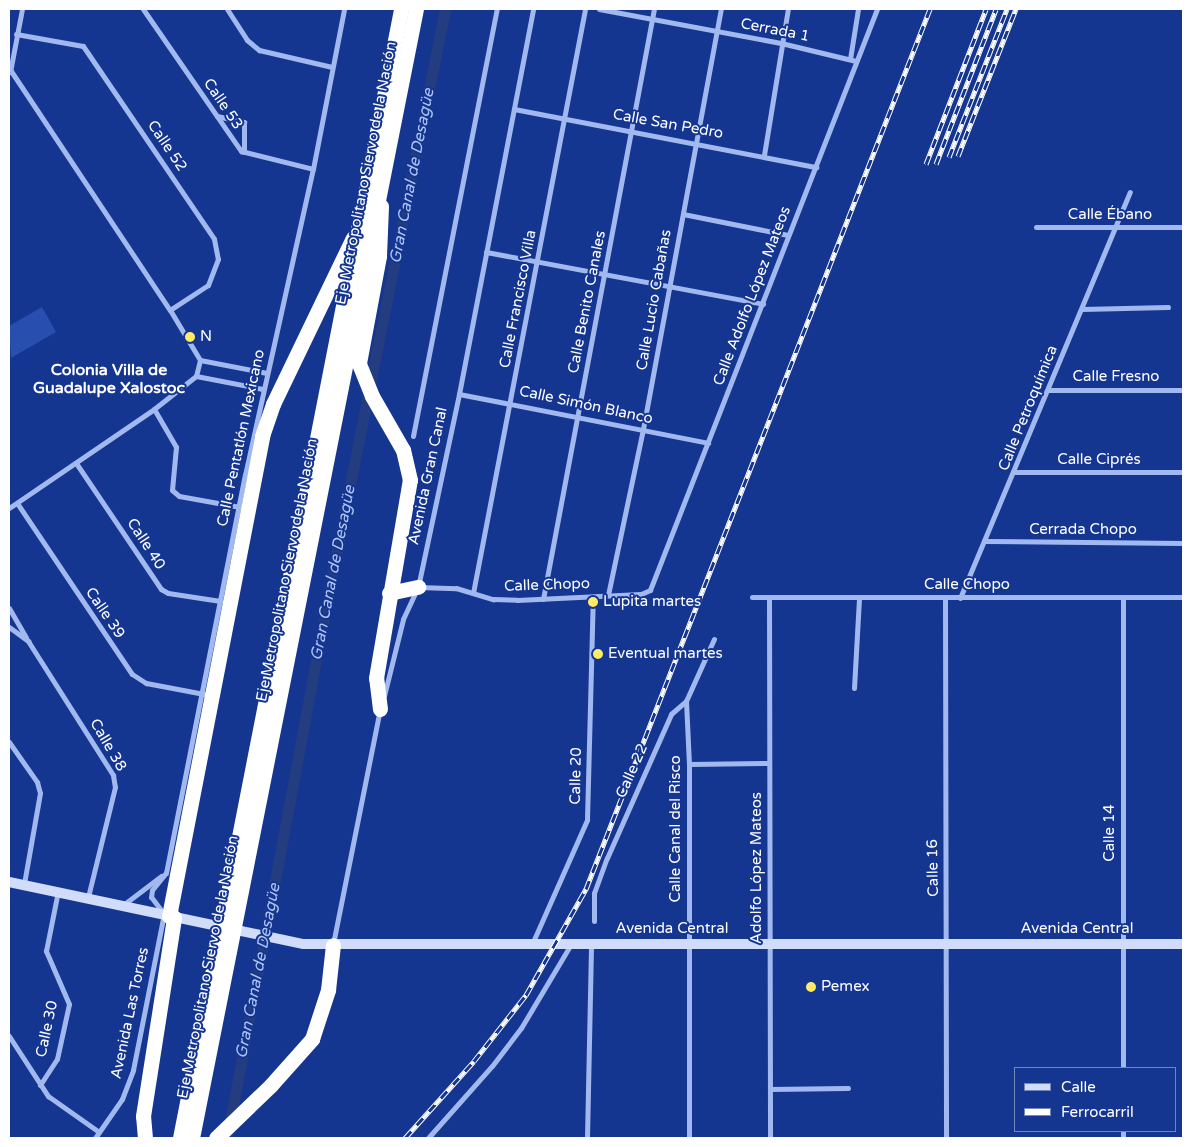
<!DOCTYPE html>
<meta charset="utf-8">
<style>
body{margin:0}
#map{position:relative;width:1192px;height:1147px;overflow:hidden;background:#153690;font-family:"Varela Round",sans-serif}
div>[style]{position:absolute}
[style*='--x']{left:calc(var(--x)*1px);top:calc(var(--y)*1px);width:calc(var(--w)*1px);rotate:calc(var(--a)*1deg)}
.green>*{inset:0;background:#284eaf}
.canal>*{height:11px;margin:-5.5px;padding:0 5.5px;transform-origin:5.5px;border-radius:5.5px;background:#243c80}
.street>*{height:5px;margin:-2.5px;padding:0 2.5px;transform-origin:2.5px;border-radius:2.5px;background:#a2b9f0}
.secondary>*{height:10px;margin:-5px;padding:0 5px;transform-origin:5px;border-radius:5px;background:#d1dcfb}
.highway>*{height:15px;margin:-7.5px;padding:0 7.5px;transform-origin:7.5px;border-radius:7.5px;background:#fff}
.rail>*{height:5px;margin-top:-2.5px;transform-origin:0;background:repeating-linear-gradient(90deg,#153690 0 9px,#fff 0 18px);box-sizing:border-box;border-block:1px solid #fff}
.highway-bridge>*{height:15px;margin:-7.5px;padding:0 7.5px;transform-origin:7.5px;border-radius:7.5px;background:#fff}
.dots>*{width:14px;height:14px;translate:-50% -50%;box-sizing:border-box;border:2px solid #153690;border-radius:50%}
span{translate:-50% -50%;white-space:nowrap;text-align:center;line-height:1.15;-webkit-text-stroke:4px #153690;paint-order:stroke}
.street-label{font-size:15px;color:#fff}
.poi-label{font-size:15px;color:#fff}
.left{translate:0 -50%;text-align:left}
.water-label{font-size:16px;color:#aec4f7;font-style:italic}
.neighbourhood-label{font-size:16px;color:#fff;font-weight:700}
.frame{position:absolute;inset:0;border:10px solid #fff;pointer-events:none}
.legend{position:absolute;left:1014px;top:1067px;width:162px;height:65px;box-sizing:border-box;background:#153690;border:1px solid #7386bc;margin:0;padding:6px 9px;list-style:none;font-size:15px;color:#fff}
.legend li{display:flex;align-items:center;gap:10px;height:25px}
.legend b{width:25px;border:1px solid #7386bc}
</style>
<div id="map">
<div class="green">
<i style="clip-path:polygon(42px 307px,56px 332px,11px 358px,9px 326px)"></i>
</div>
<div class="canal">
<i style="--x:227;--y:1138;--w:573;--a:-79.44"></i>
<i style="--x:332;--y:575;--w:577;--a:-78.71"></i>
</div>
<div class="street">
<i style="--x:143;--y:9;--w:173;--a:55.4"></i>
<i style="--x:241;--y:151;--w:74;--a:14"></i>
<i style="--x:227;--y:9;--w:37;--a:57"></i>
<i style="--x:247;--y:40;--w:16;--a:40"></i>
<i style="--x:259;--y:50;--w:75;--a:13.1"></i>
<i style="--x:599;--y:9;--w:185;--a:10.6"></i>
<i style="--x:781;--y:43;--w:77;--a:13.5"></i>
<i style="--x:16;--y:34;--w:68;--a:10.2"></i>
<i style="--x:83;--y:46;--w:233;--a:55.8"></i>
<i style="--x:214;--y:239;--w:20;--a:79"></i>
<i style="--x:218;--y:259;--w:28;--a:111"></i>
<i style="--x:208;--y:285;--w:45;--a:146.7"></i>
<i style="--x:850;--y:59;--w:51;--a:-80.9"></i>
<i style="--x:11;--y:71;--w:287;--a:56.4"></i>
<i style="--x:170;--y:310;--w:58;--a:59"></i>
<i style="--x:200;--y:360;--w:16;--a:104"></i>
<i style="--x:10;--y:72;--w:64;--a:-79.2"></i>
<i style="--x:514;--y:109;--w:308;--a:10.9"></i>
<i style="--x:217;--y:116;--w:28;--a:13"></i>
<i style="--x:244;--y:122;--w:30;--a:90"></i>
<i style="--x:764;--y:155;--w:148;--a:-80.7"></i>
<i style="--x:683;--y:214;--w:107;--a:11.3"></i>
<i style="--x:1036;--y:227;--w:147;--a:0"></i>
<i style="--x:486;--y:252;--w:282;--a:10.6"></i>
<i style="--x:1082;--y:309;--w:86;--a:-1.3"></i>
<i style="--x:200;--y:360;--w:68;--a:11"></i>
<i style="--x:196;--y:376;--w:68;--a:11"></i>
<i style="--x:1049;--y:390;--w:134;--a:0"></i>
<i style="--x:459;--y:394;--w:254;--a:11.1"></i>
<i style="--x:154;--y:409;--w:44;--a:59.9"></i>
<i style="--x:176;--y:447;--w:43;--a:95.3"></i>
<i style="--x:172;--y:490;--w:9;--a:41"></i>
<i style="--x:179;--y:496;--w:62;--a:10.2"></i>
<i style="--x:413;--y:436;--w:435;--a:-78.9"></i>
<i style="--x:76;--y:463;--w:152;--a:56"></i>
<i style="--x:161;--y:589;--w:8;--a:30"></i>
<i style="--x:168;--y:593;--w:53;--a:8.7"></i>
<i style="--x:1015;--y:472;--w:168;--a:0"></i>
<i style="--x:17;--y:503;--w:206;--a:56.1"></i>
<i style="--x:132;--y:674;--w:17;--a:33"></i>
<i style="--x:146;--y:683;--w:59;--a:10.7"></i>
<i style="--x:9;--y:508;--w:176;--a:-34.3"></i>
<i style="--x:154;--y:409;--w:53;--a:-38.2"></i>
<i style="--x:984;--y:541;--w:199;--a:0.6"></i>
<i style="--x:418;--y:587;--w:38;--a:2"></i>
<i style="--x:456;--y:588;--w:39;--a:17"></i>
<i style="--x:493;--y:599;--w:24;--a:2"></i>
<i style="--x:517;--y:600;--w:124;--a:-2.8"></i>
<i style="--x:641;--y:594;--w:10;--a:-24"></i>
<i style="--x:650;--y:590;--w:624;--a:-68.66"></i>
<i style="--x:473;--y:593;--w:595;--a:-79.14"></i>
<i style="--x:608;--y:595;--w:170;--a:-78.1"></i>
<i style="--x:643;--y:429;--w:427;--a:-79.5"></i>
<i style="--x:752;--y:597;--w:431;--a:0"></i>
<i style="--x:769;--y:597;--w:541;--a:89.89"></i>
<i style="--x:1123;--y:597;--w:471;--a:90"></i>
<i style="--x:945;--y:598;--w:540;--a:89.89"></i>
<i style="--x:960;--y:598;--w:440;--a:-67.3"></i>
<i style="--x:543;--y:599;--w:600;--a:-79.35"></i>
<i style="--x:9;--y:608;--w:34;--a:60"></i>
<i style="--x:9;--y:627;--w:24;--a:36"></i>
<i style="--x:28;--y:641;--w:159;--a:57.6"></i>
<i style="--x:113;--y:775;--w:12;--a:81"></i>
<i style="--x:115;--y:787;--w:113;--a:103.8"></i>
<i style="--x:854;--y:688;--w:90;--a:-86.8"></i>
<i style="--x:384;--y:696;--w:79;--a:-76.1"></i>
<i style="--x:403;--y:619;--w:35;--a:-65"></i>
<i style="--x:418;--y:587;--w:197;--a:-78"></i>
<i style="--x:459;--y:394;--w:392;--a:-79.1"></i>
<i style="--x:686;--y:701;--w:63;--a:87.3"></i>
<i style="--x:689;--y:764;--w:374;--a:90"></i>
<i style="--x:9;--y:742;--w:49;--a:55"></i>
<i style="--x:37;--y:782;--w:11;--a:75"></i>
<i style="--x:40;--y:793;--w:92;--a:100"></i>
<i style="--x:689;--y:764;--w:79;--a:-0.7"></i>
<i style="--x:123;--y:905;--w:48;--a:-37.3"></i>
<i style="--x:594;--y:921;--w:28;--a:-90"></i>
<i style="--x:594;--y:893;--w:37;--a:-70"></i>
<i style="--x:607;--y:858;--w:158;--a:-66"></i>
<i style="--x:671;--y:714;--w:20;--a:-41"></i>
<i style="--x:686;--y:701;--w:68;--a:-65.7"></i>
<i style="--x:333;--y:944;--w:240;--a:-78.7"></i>
<i style="--x:532;--y:944;--w:136;--a:-66.1"></i>
<i style="--x:587;--y:820;--w:223;--a:-88.5"></i>
<i style="--x:9;--y:1036;--w:72;--a:57"></i>
<i style="--x:48;--y:1096;--w:62;--a:35.2"></i>
<i style="--x:40;--y:1085;--w:31;--a:-57"></i>
<i style="--x:57;--y:1059;--w:56;--a:-77.7"></i>
<i style="--x:69;--y:1004;--w:58;--a:-113.5"></i>
<i style="--x:46;--y:951;--w:61;--a:-78.7"></i>
<i style="--x:770;--y:1089;--w:78;--a:-0.7"></i>
<i style="--x:1123;--y:1131;--w:7;--a:90"></i>
<i style="--x:95;--y:1138;--w:47;--a:-55.3"></i>
<i style="--x:122;--y:1099;--w:31;--a:-69"></i>
<i style="--x:133;--y:1070;--w:159;--a:-78.8"></i>
<i style="--x:164;--y:914;--w:21;--a:-127"></i>
<i style="--x:151;--y:897;--w:7;--a:-82"></i>
<i style="--x:152;--y:890;--w:22;--a:-51"></i>
<i style="--x:166;--y:873;--w:406;--a:-78.8"></i>
<i style="--x:245;--y:475;--w:313;--a:-77.5"></i>
<i style="--x:313;--y:169;--w:163;--a:-79"></i>
<i style="--x:428;--y:1138;--w:96;--a:-48.4"></i>
<i style="--x:492;--y:1066;--w:48;--a:-52.7"></i>
<i style="--x:521;--y:1028;--w:98;--a:-59.2"></i>
<i style="--x:587;--y:1138;--w:194;--a:-88.8"></i>
</div>
<div class="secondary">
<i style="--x:9;--y:882;--w:301;--a:11.9"></i>
<i style="--x:304;--y:944;--w:879;--a:0"></i>
</div>
<div class="highway">
<i style="--x:389;--y:593;--w:30;--a:-12"></i>
<i style="--x:380;--y:709;--w:31;--a:-97"></i>
<i style="--x:376;--y:678;--w:201;--a:-80.3"></i>
<i style="--x:410;--y:480;--w:31;--a:-103"></i>
<i style="--x:403;--y:450;--w:62;--a:-119.9"></i>
<i style="--x:372;--y:396;--w:35;--a:-112"></i>
<i style="--x:359;--y:363;--w:109;--a:-79.4"></i>
<i style="--x:379;--y:256;--w:50;--a:-87.7"></i>
<i style="--x:169;--y:916;--w:489;--a:-79"></i>
<i style="--x:262;--y:436;--w:34;--a:-71"></i>
<i style="--x:273;--y:404;--w:184;--a:-64.3"></i>
<i style="--x:145;--y:1138;--w:22;--a:-95"></i>
<i style="--x:143;--y:1116;--w:201;--a:-81.1"></i>
<i style="--x:216;--y:1138;--w:76;--a:-43.9"></i>
<i style="--x:271;--y:1085;--w:62;--a:-48.3"></i>
<i style="--x:312;--y:1039;--w:52;--a:-71.9"></i>
<i style="--x:328;--y:990;--w:45;--a:-83.7"></i>
</div>
<div class="rail">
<i style="--x:958;--y:156;--w:158;--a:-68.5"></i>
<i style="--x:949;--y:157;--w:159;--a:-68.6"></i>
<i style="--x:926;--y:164;--w:166;--a:-68.8"></i>
<i style="--x:936;--y:164;--w:166;--a:-68.8"></i>
<i style="--x:405;--y:1138;--w:103;--a:-48.1"></i>
<i style="--x:474;--y:1061;--w:84;--a:-51.8"></i>
<i style="--x:526;--y:995;--w:122;--a:-60.5"></i>
<i style="--x:586;--y:889;--w:945;--a:-68.65"></i>
</div>
<div class="highway-bridge">
<i style="--x:180;--y:1138;--w:1150;--a:-78.92"></i>
<i style="--x:192;--y:1138;--w:1151;--a:-78.78"></i>
</div>
<div class="dots">
<i style="left:190px;top:337px;background:#ffec62"></i>
<i style="left:593px;top:602px;background:#ffec62"></i>
<i style="left:598px;top:654px;background:#ffec62"></i>
<i style="left:811px;top:987px;background:#ffec62"></i>
</div>
<div class="street-label">
<span style="left:775px;top:30px;rotate:11deg">Cerrada 1</span>
<span style="left:223px;top:104px;rotate:56deg">Calle 53</span>
<span style="left:668px;top:124px;rotate:10deg">Calle San Pedro</span>
<span style="left:167px;top:146px;rotate:56deg">Calle 52</span>
<span style="left:366px;top:173px;rotate:-79deg">Eje Metropolitano Siervo de la Nación</span>
<span style="left:1110px;top:215px">Calle Ébano</span>
<span style="left:752px;top:296px;rotate:-69deg">Calle Adolfo López Mateos</span>
<span style="left:518px;top:299px;rotate:-79deg">Calle Francisco Villa</span>
<span style="left:654px;top:300px;rotate:-80deg">Calle Lucio Cabañas</span>
<span style="left:587px;top:302px;rotate:-79deg">Calle Benito Canales</span>
<span style="left:1116px;top:377px">Calle Fresno</span>
<span style="left:586px;top:405px;rotate:12deg">Calle Simón Blanco</span>
<span style="left:1028px;top:408px;rotate:-68deg">Calle Petroquímica</span>
<span style="left:241px;top:438px;rotate:-78deg">Calle Pentatlón Mexicano</span>
<span style="left:1099px;top:460px">Calle Ciprés</span>
<span style="left:428px;top:476px;rotate:-78deg">Avenida Gran Canal</span>
<span style="left:1083px;top:530px">Cerrada Chopo</span>
<span style="left:146px;top:544px;rotate:57deg">Calle 40</span>
<span style="left:287px;top:570px;rotate:-79deg">Eje Metropolitano Siervo de la Nación</span>
<span style="left:547px;top:585px;rotate:-2deg">Calle Chopo</span>
<span style="left:967px;top:585px">Calle Chopo</span>
<span style="left:105px;top:613px;rotate:56deg">Calle 39</span>
<span style="left:108px;top:745px;rotate:60deg">Calle 38</span>
<span style="left:632px;top:771px;rotate:-66deg">Calle 22</span>
<span style="left:576px;top:776px;rotate:-89deg">Calle 20</span>
<span style="left:676px;top:829px;rotate:-90deg">Calle Canal del Risco</span>
<span style="left:1110px;top:833px;rotate:-90deg">Calle 14</span>
<span style="left:757px;top:868px;rotate:-90deg">Adolfo López Mateos</span>
<span style="left:933px;top:868px;rotate:-91deg">Calle 16</span>
<span style="left:672px;top:929px">Avenida Central</span>
<span style="left:1077px;top:929px">Avenida Central</span>
<span style="left:208px;top:967px;rotate:-79deg">Eje Metropolitano Siervo de la Nación</span>
<span style="left:130px;top:1013px;rotate:-78deg">Avenida Las Torres</span>
<span style="left:47px;top:1029px;rotate:-78deg">Calle 30</span>
</div>
<div class="poi-label">
<span class="left" style="left:200px;top:337px">N</span>
<span class="left" style="left:603px;top:602px">Lupita martes</span>
<span class="left" style="left:608px;top:654px">Eventual martes</span>
<span class="left" style="left:821px;top:987px">Pemex</span>
</div>
<div class="water-label">
<span style="left:412px;top:176px;rotate:-79deg">Gran Canal de Desagüe</span>
<span style="left:333px;top:573px;rotate:-79deg">Gran Canal de Desagüe</span>
<span style="left:258px;top:971px;rotate:-79deg">Gran Canal de Desagüe</span>
</div>
<div class="neighbourhood-label">
<span style="left:109px;top:379px">Colonia Villa de<br>Guadalupe Xalostoc</span>
</div>
<div class="frame"></div>
<ul class="legend">
<li><b style="height:6px;background:#d1dcfb"></b>Calle</li>
<li><b style="height:6px;background:#fff"></b>Ferrocarril</li>
</ul>
</div>
